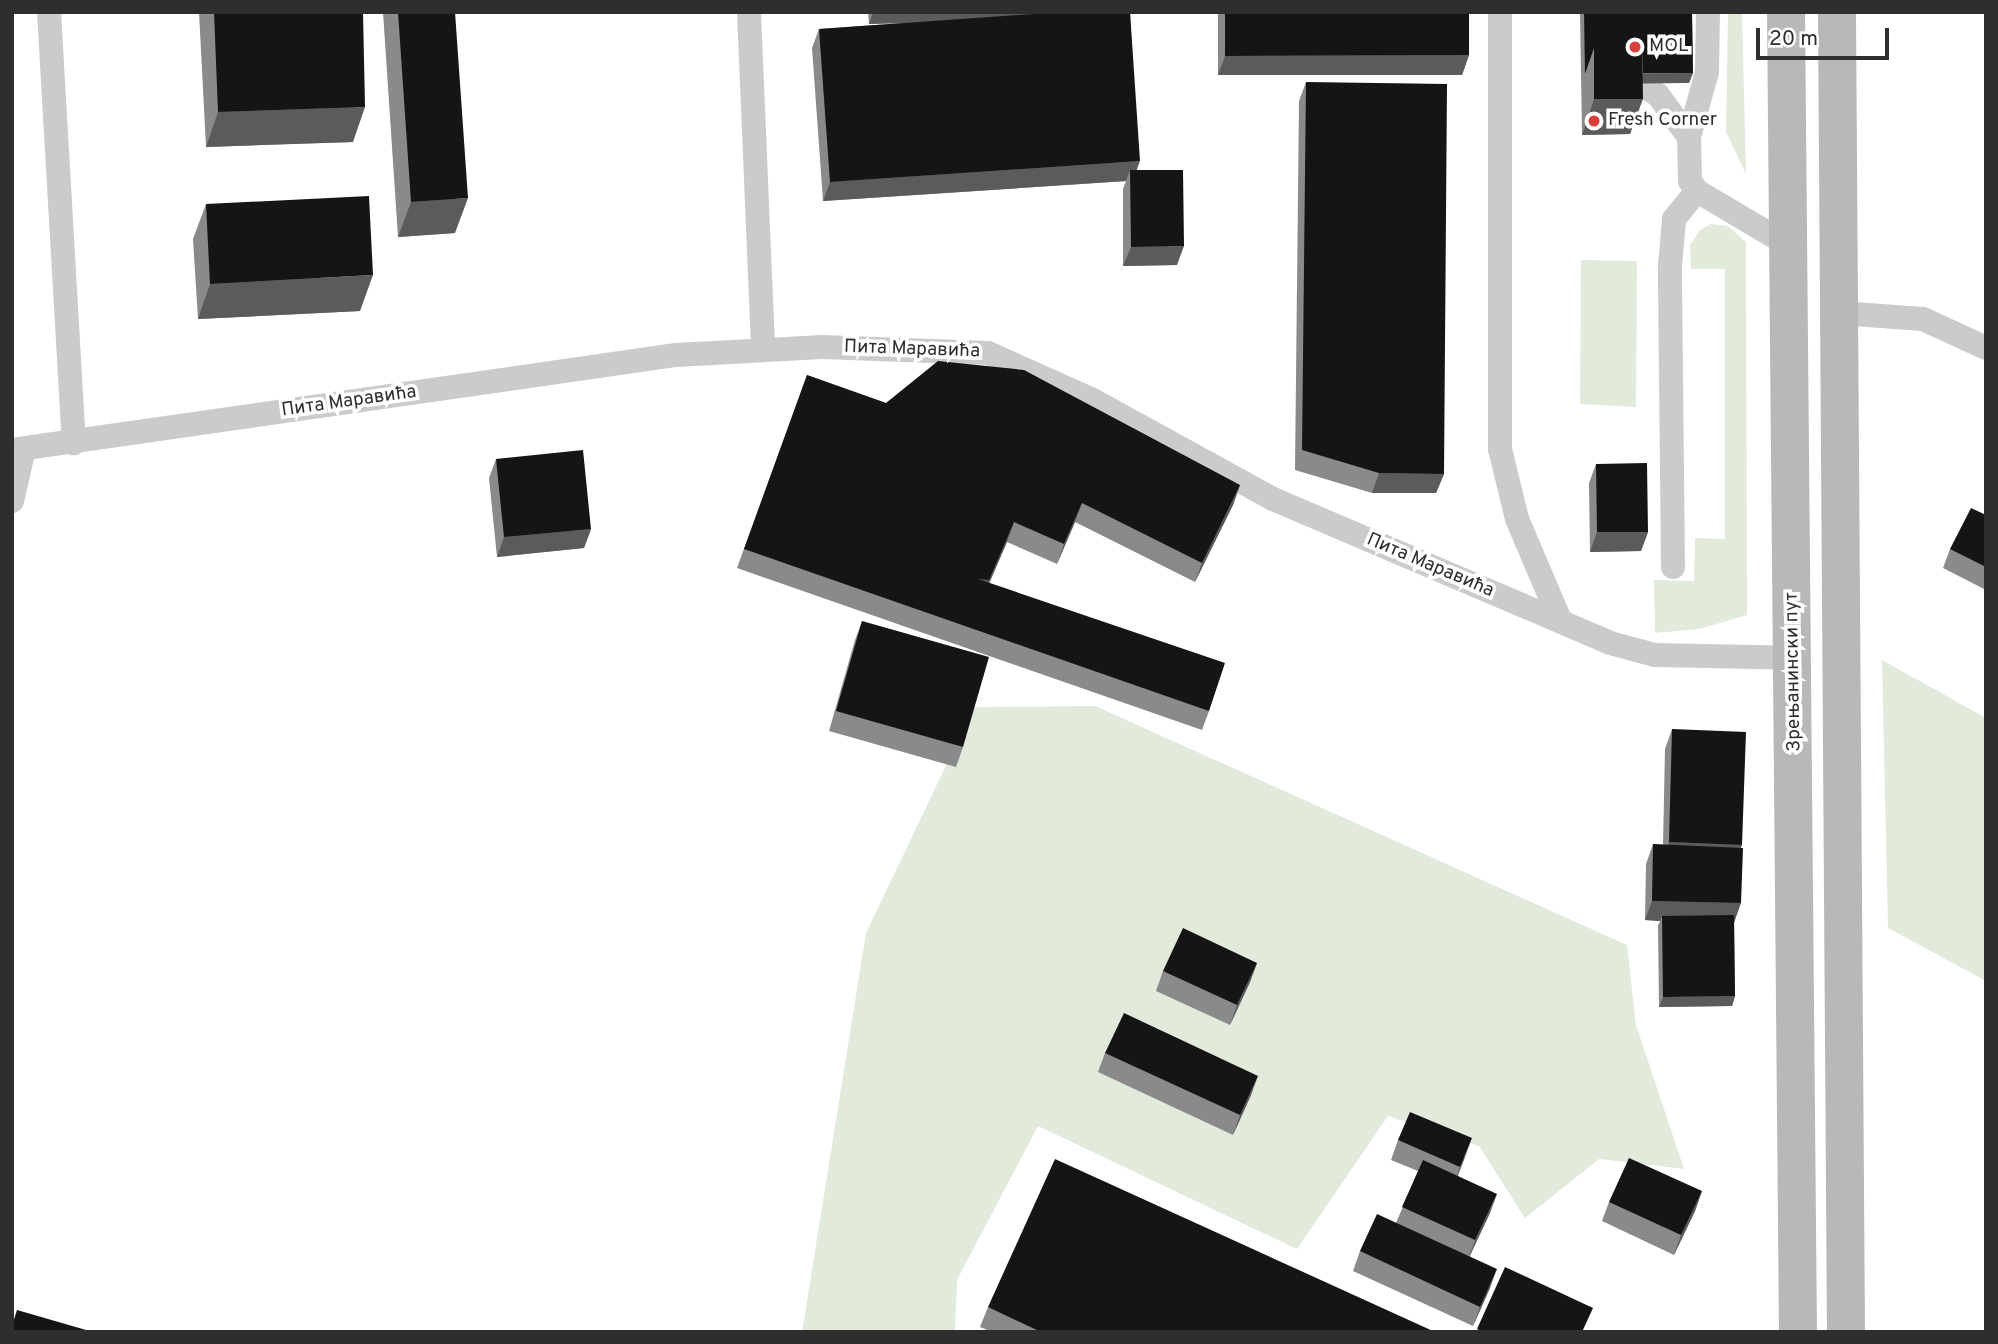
<!DOCTYPE html>
<meta charset="utf-8">
<style>
body{margin:0}
#map{position:relative;width:1998px;height:1344px;overflow:hidden;background:#fff;font-family:Overpass,sans-serif}
div>[style]{position:absolute}
[style*='--x']{left:calc(var(--x)*1px);top:calc(var(--y)*1px);width:calc(var(--w)*1px);rotate:calc(var(--a)*1deg)}
.green>*{inset:0;background:#e2eadc}
.lane>*{height:24px;margin:-12px;padding:0 12px;transform-origin:12px;border-radius:12px;background:#cbcbcb}
.secondary>*{height:38px;margin:-19px;padding:0 19px;transform-origin:19px;border-radius:19px;background:#b8b8b8}
.wall>*{inset:0;background:#8a8a8a}
.shaded-wall>*{inset:0;background:#5b5b5b}
.building>*{inset:0;background:#151515}
.dots>*{width:19px;height:19px;translate:-50% -50%;box-sizing:border-box;border:4px solid #fff;border-radius:50%}
span{translate:-50% -50%;white-space:nowrap;text-align:center;line-height:1.15;-webkit-text-stroke:7px #fff;paint-order:stroke}
.poi-label{font-size:19px;color:#2e2e2e}
.left{translate:0 -50%;text-align:left}
.street-label{font-size:19px;color:#2e2e2e}
.frame{position:absolute;inset:0;border:14px solid #2e2e2e;pointer-events:none}
.scale{position:absolute;left:1756px;top:28px;width:133px;height:32px;box-sizing:border-box;border:4px solid #2e2e2e;border-top:0;padding-left:9px;font-size:21px;line-height:24px;white-space:nowrap;color:#2e2e2e;-webkit-text-stroke:5px #fff;paint-order:stroke}
</style>
<div id="map">
<div class="green">
<i style="clip-path:polygon(1728px 12px,1742px 12px,1746px 174px,1726px 132px)"></i>
<i style="clip-path:polygon(1711px 224px,1728px 226px,1746px 242px,1747px 615px,1699px 629px,1655px 633px,1654px 580px,1694px 581px,1695px 538px,1725px 539px,1725px 269px,1691px 269px,1690px 245px,1700px 230px)"></i>
<i style="clip-path:polygon(1581px 260px,1637px 261px,1636px 407px,1580px 404px)"></i>
<i style="clip-path:polygon(1882px 660px,1986px 718px,1986px 981px,1888px 928px)"></i>
<i style="clip-path:polygon(1095px 706px,1627px 945px,1636px 1025px,1684px 1169px,1599px 1159px,1525px 1218px,1479px 1146px,1388px 1116px,1297px 1249px,1038px 1126px,957px 1280px,955px 1332px,802px 1332px,866px 933px,974px 707px)"></i>
</div>
<div class="lane">
<i style="--x:49;--y:12;--w:432;--a:86.7"></i>
<i style="--x:749;--y:12;--w:336;--a:87.6"></i>
<i style="--x:1500;--y:12;--w:437;--a:90"></i>
<i style="--x:1500;--y:449;--w:72;--a:76.3"></i>
<i style="--x:1517;--y:519;--w:110;--a:66.9"></i>
<i style="--x:1610;--y:12;--w:46;--a:91.2"></i>
<i style="--x:1609;--y:58;--w:10;--a:66"></i>
<i style="--x:1613;--y:67;--w:53;--a:31.9"></i>
<i style="--x:1658;--y:95;--w:52;--a:53.6"></i>
<i style="--x:1708;--y:12;--w:60;--a:91"></i>
<i style="--x:1707;--y:72;--w:67;--a:105.5"></i>
<i style="--x:1689;--y:137;--w:44;--a:88.7"></i>
<i style="--x:1690;--y:181;--w:12;--a:55"></i>
<i style="--x:1697;--y:191;--w:108;--a:30.6"></i>
<i style="--x:1840;--y:313;--w:83;--a:4.1"></i>
<i style="--x:1923;--y:319;--w:69;--a:24.7"></i>
<i style="--x:12;--y:450;--w:671;--a:-8.14"></i>
<i style="--x:676;--y:355;--w:146;--a:-3.1"></i>
<i style="--x:822;--y:347;--w:166;--a:2.1"></i>
<i style="--x:988;--y:353;--w:113;--a:24.1"></i>
<i style="--x:1091;--y:399;--w:208;--a:28.8"></i>
<i style="--x:1273;--y:499;--w:366;--a:23.1"></i>
<i style="--x:1610;--y:643;--w:47;--a:14.9"></i>
<i style="--x:1655;--y:655;--w:139;--a:1.2"></i>
<i style="--x:12;--y:501;--w:53;--a:-77"></i>
<i style="--x:1673;--y:567;--w:301;--a:-90.6"></i>
<i style="--x:1670;--y:266;--w:47;--a:-85.1"></i>
<i style="--x:1674;--y:219;--w:36;--a:-51"></i>
</div>
<div class="secondary">
<i style="--x:1786;--y:12;--w:1320;--a:89.48"></i>
<i style="--x:1837;--y:12;--w:1320;--a:89.61"></i>
</div>
<div class="wall">
<i style="clip-path:polygon(199px 12px,363px 12px,353px 142px,206px 147px)"></i>
<i style="clip-path:polygon(383px 12px,455px 12px,455px 233px,398px 237px)"></i>
<i style="clip-path:polygon(868px 12px,1130px 12px,1137px 170px,1177px 265px,1123px 266px,1123px 189px,1126px 181px,823px 201px,812px 48px,819px 29px,903px 23px,869px 24px)"></i>
<i style="clip-path:polygon(1218px 12px,1469px 12px,1469px 55px,1462px 75px,1218px 75px)"></i>
<i style="clip-path:polygon(1580px 12px,1692px 12px,1693px 73px,1689px 83px,1643px 83px,1630px 134px,1582px 135px)"></i>
<i style="clip-path:polygon(1306px 82px,1444px 474px,1436px 493px,1372px 493px,1295px 470px,1299px 101px)"></i>
<i style="clip-path:polygon(206px 204px,360px 311px,198px 319px,193px 239px)"></i>
<i style="clip-path:polygon(807px 375px,886px 403px,1240px 485px,1233px 505px,1195px 582px,1075px 522px,1057px 564px,1007px 542px,989px 583px,1209px 711px,1202px 730px,737px 568px)"></i>
<i style="clip-path:polygon(496px 459px,591px 529px,584px 548px,497px 557px,489px 478px)"></i>
<i style="clip-path:polygon(1596px 464px,1648px 532px,1641px 551px,1590px 552px,1589px 483px)"></i>
<i style="clip-path:polygon(1986px 515px,1986px 590px,1943px 568px,1950px 549px)"></i>
<i style="clip-path:polygon(862px 621px,963px 747px,956px 767px,829px 731px,855px 640px)"></i>
<i style="clip-path:polygon(1672px 729px,1741px 848px,1734px 923px,1735px 996px,1732px 1006px,1659px 1007px,1658px 926px,1660px 921px,1645px 920px,1646px 864px,1653px 844px,1663px 845px,1665px 749px)"></i>
<i style="clip-path:polygon(1257px 963px,1250px 982px,1230px 1025px,1156px 991px,1163px 971px)"></i>
<i style="clip-path:polygon(1105px 1053px,1251px 1095px,1233px 1135px,1098px 1072px)"></i>
<i style="clip-path:polygon(1398px 1140px,1465px 1157px,1458px 1176px,1490px 1213px,1470px 1256px,1490px 1288px,1473px 1326px,1353px 1271px,1360px 1251px,1396px 1223px,1418px 1171px,1391px 1160px)"></i>
<i style="clip-path:polygon(1702px 1191px,1695px 1211px,1674px 1255px,1602px 1221px,1609px 1202px)"></i>
<i style="clip-path:polygon(988px 1307px,1435px 1332px,992px 1332px,980px 1327px)"></i>
</div>
<div class="shaded-wall">
<i style="clip-path:polygon(873px 12px,1129px 12px,1128px 16px,869px 24px)"></i>
<i style="clip-path:polygon(1469px 55px,1462px 75px,1218px 75px,1225px 56px)"></i>
<i style="clip-path:polygon(1693px 73px,1689px 83px,1594px 84px,1594px 74px)"></i>
<i style="clip-path:polygon(1594px 99px,1643px 99px,1630px 134px,1582px 135px)"></i>
<i style="clip-path:polygon(365px 107px,353px 142px,206px 147px,218px 112px)"></i>
<i style="clip-path:polygon(1140px 161px,1133px 180px,1130px 170px,1126px 181px,823px 201px,830px 182px)"></i>
<i style="clip-path:polygon(468px 198px,455px 233px,398px 237px,411px 202px)"></i>
<i style="clip-path:polygon(1184px 246px,1177px 265px,1123px 266px,1131px 247px)"></i>
<i style="clip-path:polygon(373px 275px,360px 311px,198px 319px,210px 284px)"></i>
<i style="clip-path:polygon(1379px 473px,1444px 474px,1436px 493px,1372px 493px)"></i>
<i style="clip-path:polygon(1240px 485px,1233px 505px,1195px 582px,1202px 563px)"></i>
<i style="clip-path:polygon(1082px 503px,1075px 522px,1057px 564px,1064px 544px)"></i>
<i style="clip-path:polygon(1014px 522px,1007px 542px,982px 600px,978px 579px)"></i>
<i style="clip-path:polygon(591px 529px,584px 548px,497px 557px,504px 537px)"></i>
<i style="clip-path:polygon(1597px 532px,1648px 532px,1641px 551px,1590px 552px)"></i>
<i style="clip-path:polygon(1669px 842px,1742px 845px,1735px 864px,1662px 861px)"></i>
<i style="clip-path:polygon(1652px 901px,1741px 903px,1734px 923px,1662px 916px,1660px 921px,1645px 920px)"></i>
<i style="clip-path:polygon(1257px 963px,1250px 982px,1230px 1025px,1237px 1005px)"></i>
<i style="clip-path:polygon(1735px 996px,1732px 1006px,1659px 1007px,1663px 997px)"></i>
<i style="clip-path:polygon(1258px 1076px,1251px 1095px,1233px 1135px,1240px 1115px)"></i>
<i style="clip-path:polygon(1472px 1138px,1465px 1157px,1453px 1186px,1460px 1167px)"></i>
<i style="clip-path:polygon(1702px 1191px,1695px 1211px,1674px 1255px,1681px 1235px)"></i>
<i style="clip-path:polygon(1497px 1194px,1490px 1213px,1468px 1259px,1475px 1240px)"></i>
<i style="clip-path:polygon(1497px 1269px,1490px 1288px,1473px 1326px,1480px 1307px)"></i>
</div>
<div class="building">
<i style="clip-path:polygon(214px 12px,363px 12px,365px 107px,218px 112px)"></i>
<i style="clip-path:polygon(398px 12px,455px 12px,468px 198px,411px 202px)"></i>
<i style="clip-path:polygon(1062px 12px,1130px 12px,1140px 161px,830px 182px,819px 29px)"></i>
<i style="clip-path:polygon(1225px 12px,1469px 12px,1469px 55px,1225px 56px)"></i>
<i style="clip-path:polygon(1584px 12px,1692px 12px,1693px 73px,1643px 73px,1642px 48px,1594px 48px,1585px 74px)"></i>
<i style="clip-path:polygon(1594px 48px,1642px 48px,1643px 99px,1594px 99px)"></i>
<i style="clip-path:polygon(1306px 82px,1447px 84px,1444px 474px,1379px 473px,1302px 450px)"></i>
<i style="clip-path:polygon(1130px 170px,1183px 170px,1184px 246px,1131px 247px)"></i>
<i style="clip-path:polygon(369px 196px,373px 275px,210px 284px,206px 204px)"></i>
<i style="clip-path:polygon(938px 361px,1024px 370px,1240px 485px,1202px 563px,1082px 503px,1064px 544px,1014px 522px,989px 580px,978px 579px,1225px 663px,1209px 711px,744px 549px,807px 375px,886px 403px)"></i>
<i style="clip-path:polygon(583px 450px,591px 529px,504px 537px,496px 459px)"></i>
<i style="clip-path:polygon(1647px 463px,1648px 532px,1597px 532px,1596px 464px)"></i>
<i style="clip-path:polygon(1971px 508px,1986px 515px,1986px 567px,1950px 549px)"></i>
<i style="clip-path:polygon(862px 621px,989px 657px,963px 747px,836px 711px)"></i>
<i style="clip-path:polygon(1672px 729px,1746px 732px,1742px 845px,1669px 842px)"></i>
<i style="clip-path:polygon(1653px 844px,1743px 848px,1741px 903px,1652px 901px)"></i>
<i style="clip-path:polygon(1734px 915px,1735px 996px,1663px 997px,1662px 916px)"></i>
<i style="clip-path:polygon(1183px 928px,1257px 963px,1237px 1005px,1163px 971px)"></i>
<i style="clip-path:polygon(1124px 1013px,1258px 1076px,1240px 1115px,1105px 1053px)"></i>
<i style="clip-path:polygon(1410px 1112px,1472px 1138px,1460px 1167px,1398px 1140px)"></i>
<i style="clip-path:polygon(1629px 1158px,1702px 1191px,1681px 1235px,1609px 1202px)"></i>
<i style="clip-path:polygon(1055px 1159px,1435px 1332px,1041px 1332px,988px 1307px)"></i>
<i style="clip-path:polygon(1423px 1160px,1497px 1194px,1475px 1240px,1402px 1207px)"></i>
<i style="clip-path:polygon(1377px 1214px,1497px 1269px,1480px 1307px,1360px 1251px)"></i>
<i style="clip-path:polygon(1505px 1267px,1593px 1308px,1582px 1332px,1483px 1332px,1477px 1329px)"></i>
<i style="clip-path:polygon(17px 1310px,93px 1332px,12px 1332px,12px 1326px)"></i>
</div>
<div class="dots">
<i style="left:1635px;top:47px;background:#da3e3a"></i>
<i style="left:1594px;top:121px;background:#da3e3a"></i>
</div>
<div class="poi-label">
<span class="left" style="left:1649px;top:47px">MOL</span>
<span class="left" style="left:1608px;top:121px">Fresh Corner</span>
</div>
<div class="street-label">
<span style="left:912px;top:350px;rotate:2deg">Пита Маравића</span>
<span style="left:349px;top:402px;rotate:-8deg">Пита Маравића</span>
<span style="left:1430px;top:566px;rotate:23deg">Пита Маравића</span>
<span style="left:1794px;top:672px;rotate:-91deg">Зрењанински пут</span>
</div>
<div class="frame"></div>
<div class="scale">20 m</div>
</div>
